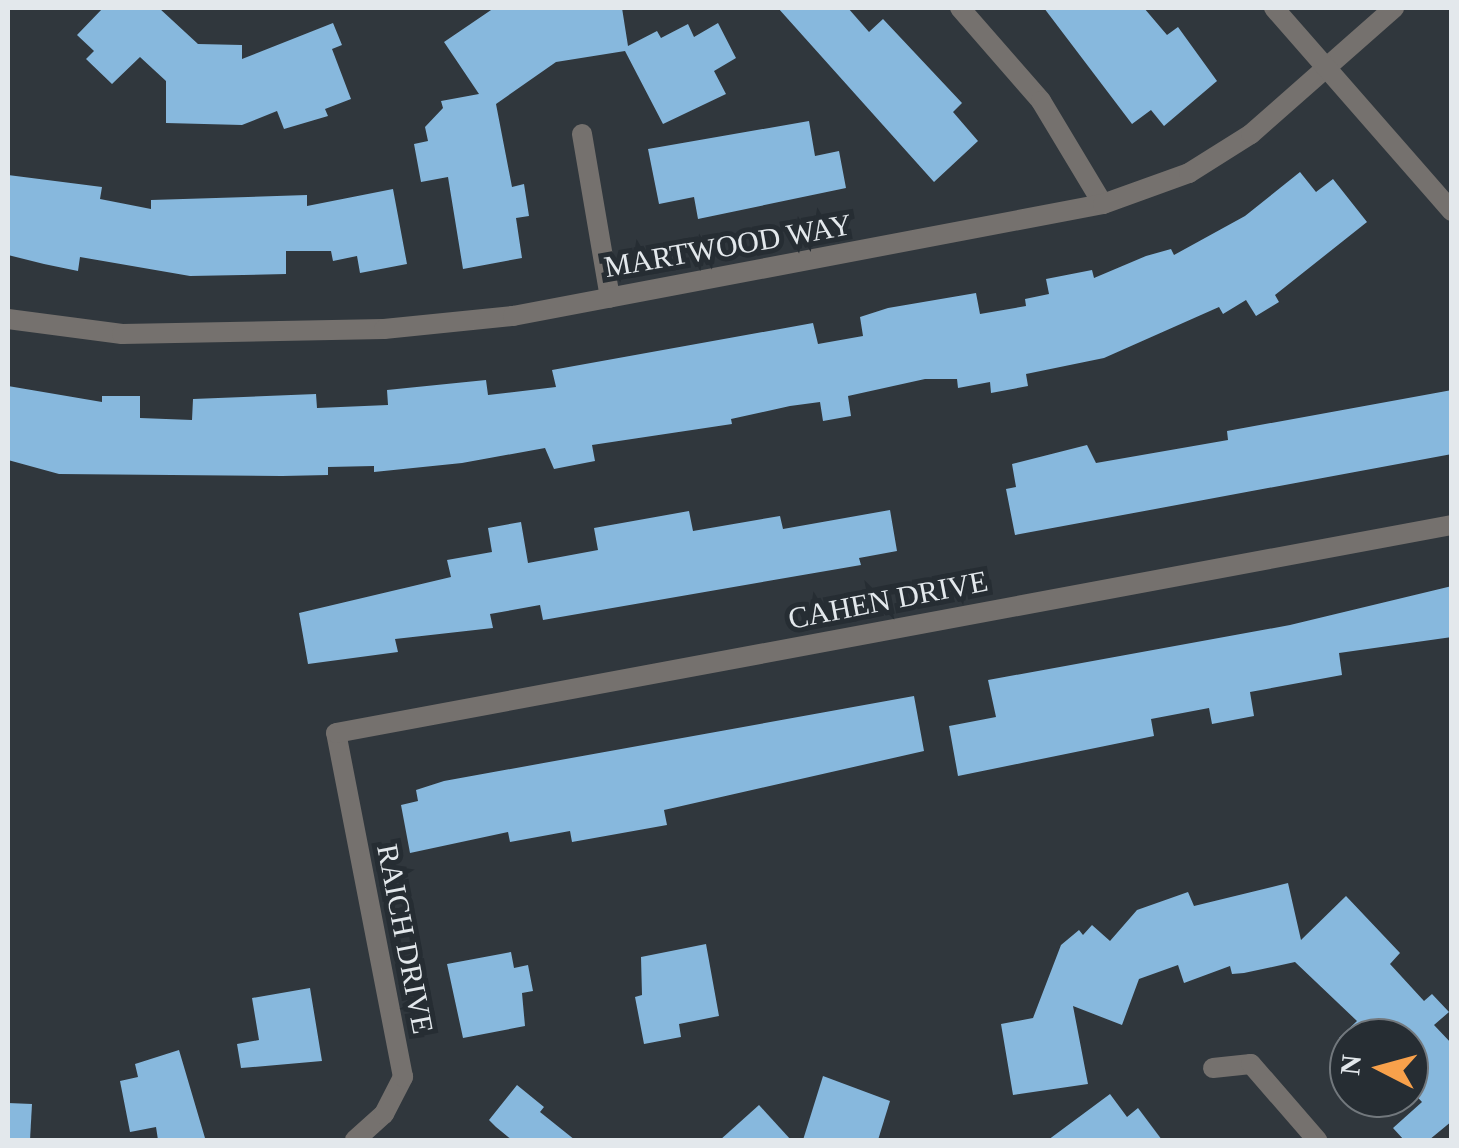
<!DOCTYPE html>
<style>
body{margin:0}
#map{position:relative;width:1459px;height:1148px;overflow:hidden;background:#30373d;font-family:Georgia,serif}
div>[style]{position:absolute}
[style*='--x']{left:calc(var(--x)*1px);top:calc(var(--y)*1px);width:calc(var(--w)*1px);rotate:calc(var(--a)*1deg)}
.building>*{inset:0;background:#87b8dd}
.minor>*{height:20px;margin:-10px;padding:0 10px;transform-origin:10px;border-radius:10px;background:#75716e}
.tertiary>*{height:20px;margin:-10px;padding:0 10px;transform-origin:10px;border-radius:10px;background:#75716e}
span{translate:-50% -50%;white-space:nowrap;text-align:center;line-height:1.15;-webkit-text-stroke:10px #262d33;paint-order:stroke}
.street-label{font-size:30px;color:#e3e8ec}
.frame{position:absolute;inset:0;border:10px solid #e3e8ec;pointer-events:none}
.north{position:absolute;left:1329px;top:1018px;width:100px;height:100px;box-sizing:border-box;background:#262d33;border:2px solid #72787d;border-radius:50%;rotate:276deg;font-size:28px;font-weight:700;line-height:40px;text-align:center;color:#e3e8ec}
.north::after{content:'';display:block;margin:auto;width:35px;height:45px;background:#f8a14b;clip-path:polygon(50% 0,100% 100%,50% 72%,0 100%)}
</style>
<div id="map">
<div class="building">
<i style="clip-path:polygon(103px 8px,159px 8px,198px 44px,242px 45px,242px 59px,333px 23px,342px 45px,332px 49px,351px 99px,325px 109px,328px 116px,284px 129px,277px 111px,242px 125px,166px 123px,166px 81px,140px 57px,112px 84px,86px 59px,94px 51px,77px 35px)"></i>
<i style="clip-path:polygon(494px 8px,622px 8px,628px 46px,657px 31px,661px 38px,688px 24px,694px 37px,718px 23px,736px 58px,714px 71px,726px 94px,663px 124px,625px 51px,556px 62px,496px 104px,512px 187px,524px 184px,529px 216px,516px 218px,522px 258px,463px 269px,448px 177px,421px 182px,414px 144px,428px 141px,425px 127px,443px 108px,441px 101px,479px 94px,444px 42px)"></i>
<i style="clip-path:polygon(778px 8px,848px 8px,869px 32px,883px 19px,962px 103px,953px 112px,978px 141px,934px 182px)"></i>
<i style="clip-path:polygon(1044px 8px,1144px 8px,1167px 35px,1178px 27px,1217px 81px,1164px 126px,1151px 110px,1132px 124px)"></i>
<i style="clip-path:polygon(809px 121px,815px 156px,839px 151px,846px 188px,698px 219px,694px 197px,659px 204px,648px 149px)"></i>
<i style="clip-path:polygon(1300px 172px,1316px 192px,1333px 179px,1367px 222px,1275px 295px,1279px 302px,1256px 316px,1246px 300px,1223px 314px,1219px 307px,1104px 358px,1026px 374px,1028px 386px,991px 393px,990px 382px,958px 388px,957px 379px,925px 379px,848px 396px,851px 416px,823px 421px,820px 402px,790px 406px,731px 419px,732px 424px,592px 445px,595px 461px,554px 469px,545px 448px,462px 463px,374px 472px,374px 466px,328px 467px,328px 475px,282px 476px,59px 474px,8px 460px,8px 386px,102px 402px,102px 396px,140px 396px,140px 418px,192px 420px,193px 399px,316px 394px,317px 408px,388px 405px,387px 390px,486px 380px,488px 395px,556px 387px,552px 370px,813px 323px,818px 344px,863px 336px,860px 317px,888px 308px,976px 293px,980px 314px,1026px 306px,1025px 299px,1049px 294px,1046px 279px,1092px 270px,1094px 278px,1146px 256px,1171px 249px,1174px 255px,1245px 216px)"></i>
<i style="clip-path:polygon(8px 175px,102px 187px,100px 199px,151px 209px,151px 200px,307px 195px,307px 206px,393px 189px,407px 264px,360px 273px,357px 256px,333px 261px,331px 251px,286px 251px,286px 274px,190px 276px,80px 257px,78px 271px,44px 264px,8px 255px)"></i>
<i style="clip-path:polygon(1452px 390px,1452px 454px,1015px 535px,1006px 489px,1016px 487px,1012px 464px,1087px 445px,1096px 463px,1228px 440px,1227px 431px)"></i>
<i style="clip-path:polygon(890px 510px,897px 551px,859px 558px,861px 565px,543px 620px,540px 605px,490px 614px,493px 628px,395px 639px,398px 652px,308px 664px,299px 613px,451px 577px,447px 560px,492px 552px,488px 528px,521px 522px,528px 563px,598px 550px,594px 528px,689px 511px,693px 531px,780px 516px,783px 529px)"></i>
<i style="clip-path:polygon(1452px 586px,1452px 637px,1339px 653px,1342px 675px,1250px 692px,1254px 716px,1212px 724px,1209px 708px,1151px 719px,1154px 736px,958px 776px,949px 726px,996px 717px,988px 680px,1290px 625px)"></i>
<i style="clip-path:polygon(914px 696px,924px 751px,664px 810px,667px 825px,572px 842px,570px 831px,510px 842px,508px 832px,410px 853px,401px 805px,418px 801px,416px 790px,444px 781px)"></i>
<i style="clip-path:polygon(1288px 883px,1301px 940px,1346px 896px,1400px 953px,1390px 964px,1424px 1001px,1432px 994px,1449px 1012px,1434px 1025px,1452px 1044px,1452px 1121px,1429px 1140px,1404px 1140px,1393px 1128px,1422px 1102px,1409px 1088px,1409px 1038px,1339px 1038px,1357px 1021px,1295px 962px,1244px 973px,1232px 974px,1230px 966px,1184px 983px,1178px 965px,1139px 979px,1122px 1025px,1073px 1006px,1088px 1084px,1013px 1095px,1001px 1024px,1033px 1018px,1061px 945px,1079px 930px,1083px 935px,1092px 925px,1110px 941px,1137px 910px,1188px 892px,1194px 906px)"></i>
<i style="clip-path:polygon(706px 944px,719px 1016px,679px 1024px,681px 1037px,644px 1044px,635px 997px,642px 995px,641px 957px)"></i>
<i style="clip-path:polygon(511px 952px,514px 968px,528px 965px,533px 991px,522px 993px,525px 1026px,463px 1038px,447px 964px)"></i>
<i style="clip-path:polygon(310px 988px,322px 1061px,241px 1068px,237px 1044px,259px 1040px,252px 998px)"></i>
<i style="clip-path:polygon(179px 1050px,205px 1138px,158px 1140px,156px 1127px,130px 1132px,120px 1081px,138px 1077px,135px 1064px)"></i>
<i style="clip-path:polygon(823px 1076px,890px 1101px,878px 1140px,803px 1140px)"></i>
<i style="clip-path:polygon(517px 1085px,544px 1107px,540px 1112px,575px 1140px,512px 1140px,496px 1127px,489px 1120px)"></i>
<i style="clip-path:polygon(1110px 1094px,1127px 1117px,1138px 1108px,1162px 1140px,1048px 1140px)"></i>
<i style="clip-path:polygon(8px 1103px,32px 1104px,30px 1140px,8px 1140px)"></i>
<i style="clip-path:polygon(759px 1105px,791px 1140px,720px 1140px)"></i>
</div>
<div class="minor">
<i style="--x:960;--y:8;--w:123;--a:48.9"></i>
<i style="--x:1041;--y:101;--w:120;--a:59"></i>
<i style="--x:582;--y:134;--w:166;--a:80.3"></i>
<i style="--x:8;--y:319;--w:115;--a:7.5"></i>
<i style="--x:122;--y:334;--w:262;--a:-1.1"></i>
<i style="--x:384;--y:329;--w:130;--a:-5.8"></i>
<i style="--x:513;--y:316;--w:601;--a:-10.75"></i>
<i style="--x:1103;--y:204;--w:91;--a:-19.8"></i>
<i style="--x:1189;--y:173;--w:73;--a:-32.2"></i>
<i style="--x:1251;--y:134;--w:191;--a:-41.4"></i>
<i style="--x:1213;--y:1068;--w:38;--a:-6"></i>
<i style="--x:1251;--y:1064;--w:101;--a:49"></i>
<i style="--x:355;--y:1140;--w:39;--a:-42"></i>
<i style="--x:384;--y:1114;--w:42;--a:-62.8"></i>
<i style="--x:403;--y:1077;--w:350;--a:-101"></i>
<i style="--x:336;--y:733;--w:1135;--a:-10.56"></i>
</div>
<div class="tertiary">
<i style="--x:1274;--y:8;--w:270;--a:48.8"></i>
</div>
<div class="street-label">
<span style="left:728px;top:246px;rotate:-10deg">MARTWOOD WAY</span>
<span style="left:888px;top:600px;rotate:-11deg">CAHEN DRIVE</span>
<span style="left:405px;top:939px;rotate:79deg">RAICH DRIVE</span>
</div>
<div class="frame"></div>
<div class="north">N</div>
</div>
